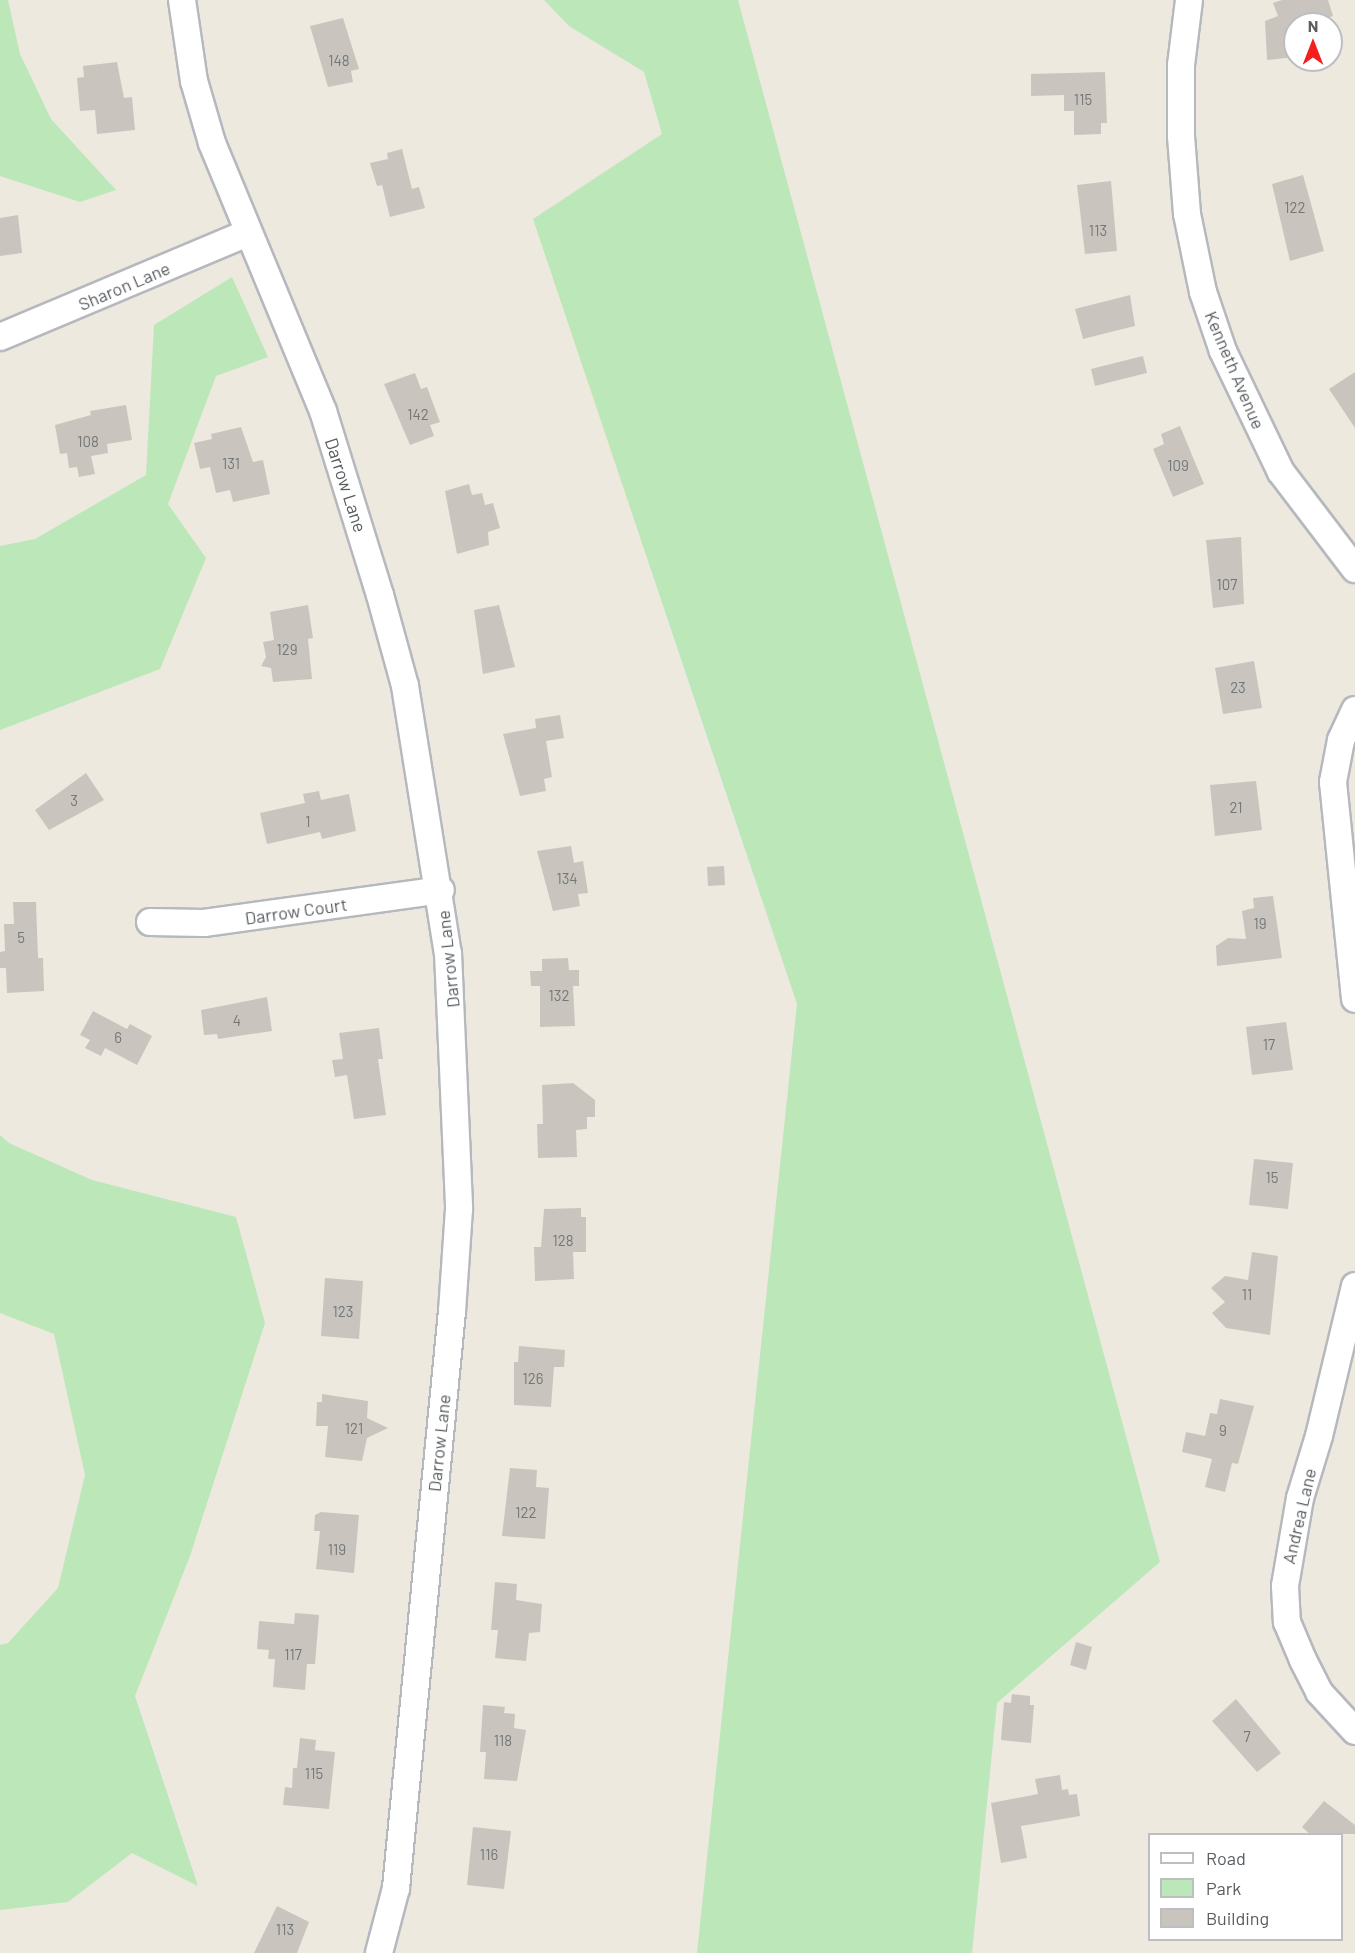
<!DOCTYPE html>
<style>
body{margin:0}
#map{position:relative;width:1355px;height:1953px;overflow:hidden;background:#ede9df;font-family:Barlow,sans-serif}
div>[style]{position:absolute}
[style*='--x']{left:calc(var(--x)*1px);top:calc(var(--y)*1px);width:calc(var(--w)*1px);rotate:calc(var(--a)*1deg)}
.green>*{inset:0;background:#bce7b9}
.building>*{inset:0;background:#c9c5be}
.roads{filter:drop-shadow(2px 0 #b5b8bd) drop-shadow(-2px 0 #b5b8bd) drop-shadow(0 2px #b5b8bd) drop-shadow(0 -2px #b5b8bd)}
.minor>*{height:26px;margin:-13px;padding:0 13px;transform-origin:13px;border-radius:13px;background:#fff}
span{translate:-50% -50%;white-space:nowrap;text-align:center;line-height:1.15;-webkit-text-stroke:4.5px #fff;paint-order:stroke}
.number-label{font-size:15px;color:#747778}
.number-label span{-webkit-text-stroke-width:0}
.street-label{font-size:18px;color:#585d61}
.legend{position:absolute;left:1148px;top:1833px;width:195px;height:108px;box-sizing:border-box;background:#fff;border:2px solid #bcbec0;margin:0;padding:8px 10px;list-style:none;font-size:18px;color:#585d61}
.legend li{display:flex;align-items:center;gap:12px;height:30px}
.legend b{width:30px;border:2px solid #bcbec0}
.north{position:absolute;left:1283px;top:12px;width:60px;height:60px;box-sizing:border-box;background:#fff;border:2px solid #bcbec0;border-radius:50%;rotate:0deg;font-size:16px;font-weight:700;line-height:24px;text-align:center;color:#585d61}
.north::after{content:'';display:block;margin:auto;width:21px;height:27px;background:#f4201e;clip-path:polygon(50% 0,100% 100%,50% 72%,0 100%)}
</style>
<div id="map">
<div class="green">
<i style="clip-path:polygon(0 0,8px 0,20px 54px,51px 119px,116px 190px,80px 202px,0 176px)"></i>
<i style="clip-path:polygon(544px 0,738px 0,1160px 1562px,997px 1703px,972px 1953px,697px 1953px,797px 1004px,533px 219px,662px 134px,644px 72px,569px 26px)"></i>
<i style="clip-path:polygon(232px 277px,268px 357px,216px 376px,168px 504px,206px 558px,160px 669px,0 730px,0 546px,35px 539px,146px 475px,154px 325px)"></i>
<i style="clip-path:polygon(0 1135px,9px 1143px,92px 1180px,236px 1217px,265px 1323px,190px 1556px,135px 1696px,198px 1886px,132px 1853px,68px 1902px,0 1910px,0 1645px,8px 1643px,58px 1588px,85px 1475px,54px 1334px,0 1313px)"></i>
</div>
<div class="building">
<i style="clip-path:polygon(1282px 0,1328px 0,1333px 16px,1310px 24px,1295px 24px,1295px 57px,1267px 60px,1265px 21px,1278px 16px,1273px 3px)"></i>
<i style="clip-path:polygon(343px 18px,359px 69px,351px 71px,353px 82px,328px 87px,310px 26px)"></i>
<i style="clip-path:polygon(117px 62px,124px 98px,132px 97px,135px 130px,97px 134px,95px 110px,80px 111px,77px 78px,84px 77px,83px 66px)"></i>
<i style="clip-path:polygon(1105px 72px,1107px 123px,1101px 123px,1101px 134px,1074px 135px,1074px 111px,1064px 111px,1064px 95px,1031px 96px,1031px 74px)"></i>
<i style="clip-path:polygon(402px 149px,412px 189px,419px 187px,425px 208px,390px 217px,382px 185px,377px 186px,370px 163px,388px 159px,387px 153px)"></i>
<i style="clip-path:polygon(1303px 175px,1324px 251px,1290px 261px,1272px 184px)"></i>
<i style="clip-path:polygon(1111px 181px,1117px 251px,1085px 254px,1077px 185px)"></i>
<i style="clip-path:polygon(18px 215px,22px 253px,0 256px,0 218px)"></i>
<i style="clip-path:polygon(1130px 295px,1135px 326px,1083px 339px,1075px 309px)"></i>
<i style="clip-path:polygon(1143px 356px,1147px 373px,1095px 386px,1091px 369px)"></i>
<i style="clip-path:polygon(1355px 372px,1355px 428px,1329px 389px)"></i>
<i style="clip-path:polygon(415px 373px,421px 389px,427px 387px,440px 422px,430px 425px,434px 436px,410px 445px,384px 384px)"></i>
<i style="clip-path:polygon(126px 405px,132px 440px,107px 444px,108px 453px,91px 456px,95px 474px,79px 477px,77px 467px,69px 468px,67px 453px,60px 454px,55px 425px,91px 415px,90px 411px)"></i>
<i style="clip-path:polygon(1180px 426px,1204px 484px,1173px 497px,1153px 449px,1164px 444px,1161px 434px)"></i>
<i style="clip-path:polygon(241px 427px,253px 462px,263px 460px,270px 494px,233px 502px,230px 490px,216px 493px,210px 467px,200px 469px,194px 443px,212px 439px,211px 434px)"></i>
<i style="clip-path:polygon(469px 484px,472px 495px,482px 493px,485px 505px,493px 503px,500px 528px,488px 532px,489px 545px,457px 554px,445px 491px)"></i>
<i style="clip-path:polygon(1241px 537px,1244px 604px,1213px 608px,1206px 540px)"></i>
<i style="clip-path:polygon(308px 605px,313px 638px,308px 639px,312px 679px,273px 682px,271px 668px,261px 666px,266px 657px,263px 642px,274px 640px,270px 612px)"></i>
<i style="clip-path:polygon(499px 605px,515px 667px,483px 674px,474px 610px)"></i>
<i style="clip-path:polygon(1254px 661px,1262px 708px,1223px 714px,1215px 668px)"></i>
<i style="clip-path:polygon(560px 715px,564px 738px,546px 741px,552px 777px,544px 779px,546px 791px,520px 796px,503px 734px,536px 728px,535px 719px)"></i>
<i style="clip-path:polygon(86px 773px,104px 800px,49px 830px,35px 810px)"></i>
<i style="clip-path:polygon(1256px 781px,1262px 830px,1215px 836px,1210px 785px)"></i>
<i style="clip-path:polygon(319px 791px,321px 800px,349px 794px,356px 831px,322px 839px,320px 832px,267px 844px,260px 813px,305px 803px,303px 794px)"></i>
<i style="clip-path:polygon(571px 846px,574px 863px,583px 861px,588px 893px,578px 894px,580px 906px,553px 911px,537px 851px)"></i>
<i style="clip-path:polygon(724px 866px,725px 885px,708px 886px,707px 867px)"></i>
<i style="clip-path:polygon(1273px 896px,1282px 958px,1217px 966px,1216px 946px,1228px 938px,1246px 939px,1242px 911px,1254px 908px,1253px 898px)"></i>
<i style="clip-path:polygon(13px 902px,36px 902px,38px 958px,43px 958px,44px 991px,7px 993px,6px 968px,0 968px,0 952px,5px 951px,4px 924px,14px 924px)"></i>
<i style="clip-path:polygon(568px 958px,569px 970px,579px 970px,579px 986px,573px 986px,575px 1026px,540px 1027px,540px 986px,531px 986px,530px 971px,542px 971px,542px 959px)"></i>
<i style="clip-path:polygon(267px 997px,272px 1031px,218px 1039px,217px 1034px,204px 1035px,201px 1010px)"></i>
<i style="clip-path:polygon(93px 1011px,127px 1029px,130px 1024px,152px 1036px,137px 1065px,105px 1048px,101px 1056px,85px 1048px,90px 1040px,80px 1035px)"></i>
<i style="clip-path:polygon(1286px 1022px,1293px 1070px,1252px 1075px,1246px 1027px)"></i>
<i style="clip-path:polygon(379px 1028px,383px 1059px,378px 1059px,386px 1115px,354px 1119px,347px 1075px,335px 1077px,332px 1060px,343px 1059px,339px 1033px)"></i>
<i style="clip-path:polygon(573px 1083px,595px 1100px,595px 1117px,587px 1117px,587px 1129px,576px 1130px,577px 1157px,538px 1158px,537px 1124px,543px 1124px,542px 1085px)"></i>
<i style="clip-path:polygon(1254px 1159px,1293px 1163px,1288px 1209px,1249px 1205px)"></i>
<i style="clip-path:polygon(581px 1208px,581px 1217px,586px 1217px,586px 1252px,573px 1252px,574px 1279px,535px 1281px,534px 1247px,541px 1247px,544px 1209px)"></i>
<i style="clip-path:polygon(1252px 1252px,1278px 1256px,1270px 1335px,1226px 1328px,1212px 1313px,1225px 1302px,1211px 1288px,1225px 1276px,1248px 1280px)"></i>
<i style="clip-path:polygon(325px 1278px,363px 1281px,359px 1339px,321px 1336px)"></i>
<i style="clip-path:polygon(519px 1346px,565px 1350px,564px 1367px,554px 1367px,551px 1407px,514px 1405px,514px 1362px,518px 1362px)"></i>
<i style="clip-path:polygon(322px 1394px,368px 1401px,367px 1418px,388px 1428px,367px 1438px,362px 1461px,325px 1457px,328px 1426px,316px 1426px,317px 1402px,322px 1402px)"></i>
<i style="clip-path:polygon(1220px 1399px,1254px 1406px,1238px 1464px,1232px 1463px,1225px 1492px,1205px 1487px,1212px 1459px,1182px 1452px,1186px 1432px,1205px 1436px,1210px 1413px,1217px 1414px)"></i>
<i style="clip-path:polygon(510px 1468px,537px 1470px,536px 1487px,549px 1488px,545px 1539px,502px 1536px)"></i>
<i style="clip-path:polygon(321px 1512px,359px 1515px,354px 1573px,316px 1569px,320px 1531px,314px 1531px,315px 1515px)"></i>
<i style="clip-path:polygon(495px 1582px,517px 1584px,516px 1600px,542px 1604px,540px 1632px,529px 1633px,526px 1661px,495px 1658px,498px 1630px,491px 1630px)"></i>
<i style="clip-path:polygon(295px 1613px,319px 1615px,315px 1664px,307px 1664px,305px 1690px,273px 1687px,275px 1659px,268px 1659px,269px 1650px,257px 1649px,259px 1621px,294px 1624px)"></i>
<i style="clip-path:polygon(1076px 1642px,1092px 1647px,1086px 1670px,1070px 1665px)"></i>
<i style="clip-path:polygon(1012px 1694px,1030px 1696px,1030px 1705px,1034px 1705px,1031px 1743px,1001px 1740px,1004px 1702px,1011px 1703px)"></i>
<i style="clip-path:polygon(1236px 1699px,1281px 1753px,1257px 1772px,1212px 1721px)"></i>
<i style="clip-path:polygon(483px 1705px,505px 1707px,504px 1713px,515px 1714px,514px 1728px,526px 1730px,517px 1781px,484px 1779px,486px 1752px,480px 1752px)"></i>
<i style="clip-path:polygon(300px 1738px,316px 1740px,315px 1750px,335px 1752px,329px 1809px,283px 1805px,285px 1787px,292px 1788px,293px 1768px,297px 1768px)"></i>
<i style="clip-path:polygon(1060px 1775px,1062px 1790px,1068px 1789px,1069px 1795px,1077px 1794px,1080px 1816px,1021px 1826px,1027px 1858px,1001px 1863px,991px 1803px,1038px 1794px,1035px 1779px)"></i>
<i style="clip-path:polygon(1324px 1801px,1355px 1825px,1355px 1834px,1310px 1834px,1302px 1827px)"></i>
<i style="clip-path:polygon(473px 1827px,511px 1831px,504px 1889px,467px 1885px)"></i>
<i style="clip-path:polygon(277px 1906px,309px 1922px,297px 1953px,254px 1953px)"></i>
</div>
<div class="roads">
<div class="minor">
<i style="--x:182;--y:0;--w:82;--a:81.6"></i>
<i style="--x:194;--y:81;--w:65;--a:73.8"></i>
<i style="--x:212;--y:143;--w:290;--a:67.5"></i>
<i style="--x:323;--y:411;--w:193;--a:72.8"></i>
<i style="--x:380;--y:595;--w:94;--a:74.6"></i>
<i style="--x:405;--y:686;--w:270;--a:80.9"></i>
<i style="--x:448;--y:953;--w:256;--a:87.5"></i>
<i style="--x:459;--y:1209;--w:102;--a:93.9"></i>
<i style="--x:452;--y:1311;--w:580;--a:95.54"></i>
<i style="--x:396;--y:1888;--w:67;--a:104.7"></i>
<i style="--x:1189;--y:0;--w:65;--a:97"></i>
<i style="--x:1181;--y:65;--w:71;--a:90"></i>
<i style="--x:1181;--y:136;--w:78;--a:85.6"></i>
<i style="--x:1187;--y:214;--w:80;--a:78.4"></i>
<i style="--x:1203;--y:292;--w:62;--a:71.3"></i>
<i style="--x:1223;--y:351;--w:134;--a:64.4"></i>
<i style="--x:1281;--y:472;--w:122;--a:52.7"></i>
<i style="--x:0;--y:337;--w:269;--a:-22.8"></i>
<i style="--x:1355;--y:710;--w:33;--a:115"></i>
<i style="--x:1341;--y:740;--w:43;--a:100.8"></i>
<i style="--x:1333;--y:782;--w:218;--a:84.2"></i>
<i style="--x:150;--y:922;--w:54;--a:1.1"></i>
<i style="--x:204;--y:923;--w:239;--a:-7.9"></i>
<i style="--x:1355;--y:1286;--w:154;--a:103.5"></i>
<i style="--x:1319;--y:1436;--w:65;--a:107"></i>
<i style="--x:1300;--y:1498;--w:89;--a:99.7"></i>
<i style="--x:1285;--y:1586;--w:36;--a:87"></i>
<i style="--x:1287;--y:1622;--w:41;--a:67.2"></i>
<i style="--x:1303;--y:1660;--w:36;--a:63"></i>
<i style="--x:1319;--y:1692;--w:53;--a:47.3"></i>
</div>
</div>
<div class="number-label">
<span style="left:339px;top:61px">148</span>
<span style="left:1083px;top:100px">115</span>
<span style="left:1295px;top:208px">122</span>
<span style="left:1098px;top:231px">113</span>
<span style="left:418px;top:415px">142</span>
<span style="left:88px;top:442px">108</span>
<span style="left:231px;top:464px">131</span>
<span style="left:1178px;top:466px">109</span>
<span style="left:1227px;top:585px">107</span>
<span style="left:287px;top:650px">129</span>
<span style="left:1238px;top:688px">23</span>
<span style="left:74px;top:801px">3</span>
<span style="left:1236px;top:808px">21</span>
<span style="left:308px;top:822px">1</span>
<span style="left:567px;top:879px">134</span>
<span style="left:1260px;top:924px">19</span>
<span style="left:21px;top:938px">5</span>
<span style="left:559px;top:996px">132</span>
<span style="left:237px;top:1021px">4</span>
<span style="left:118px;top:1038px">6</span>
<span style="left:1269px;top:1045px">17</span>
<span style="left:1272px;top:1178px">15</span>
<span style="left:563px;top:1241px">128</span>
<span style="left:1247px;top:1295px">11</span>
<span style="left:343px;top:1312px">123</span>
<span style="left:533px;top:1379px">126</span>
<span style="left:354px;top:1429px">121</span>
<span style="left:1223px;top:1431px">9</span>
<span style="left:526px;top:1513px">122</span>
<span style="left:337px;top:1550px">119</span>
<span style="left:293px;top:1655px">117</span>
<span style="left:1247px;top:1737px">7</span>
<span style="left:503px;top:1741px">118</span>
<span style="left:314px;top:1774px">115</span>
<span style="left:489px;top:1855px">116</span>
<span style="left:285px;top:1930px">113</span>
</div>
<div class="street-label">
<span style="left:124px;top:286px;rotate:-23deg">Sharon Lane</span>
<span style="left:1235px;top:370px;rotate:67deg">Kenneth Avenue</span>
<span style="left:346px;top:485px;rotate:72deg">Darrow Lane</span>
<span style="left:296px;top:911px;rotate:-8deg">Darrow Court</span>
<span style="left:448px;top:959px;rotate:-96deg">Darrow Lane</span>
<span style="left:439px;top:1443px;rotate:-84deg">Darrow Lane</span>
<span style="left:1299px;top:1516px;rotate:-77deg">Andrea Lane</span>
</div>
<ul class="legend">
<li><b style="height:8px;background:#fff"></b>Road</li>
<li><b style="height:16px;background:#bce7b9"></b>Park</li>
<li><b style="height:16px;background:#c9c5be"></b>Building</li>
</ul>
<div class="north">N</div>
</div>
